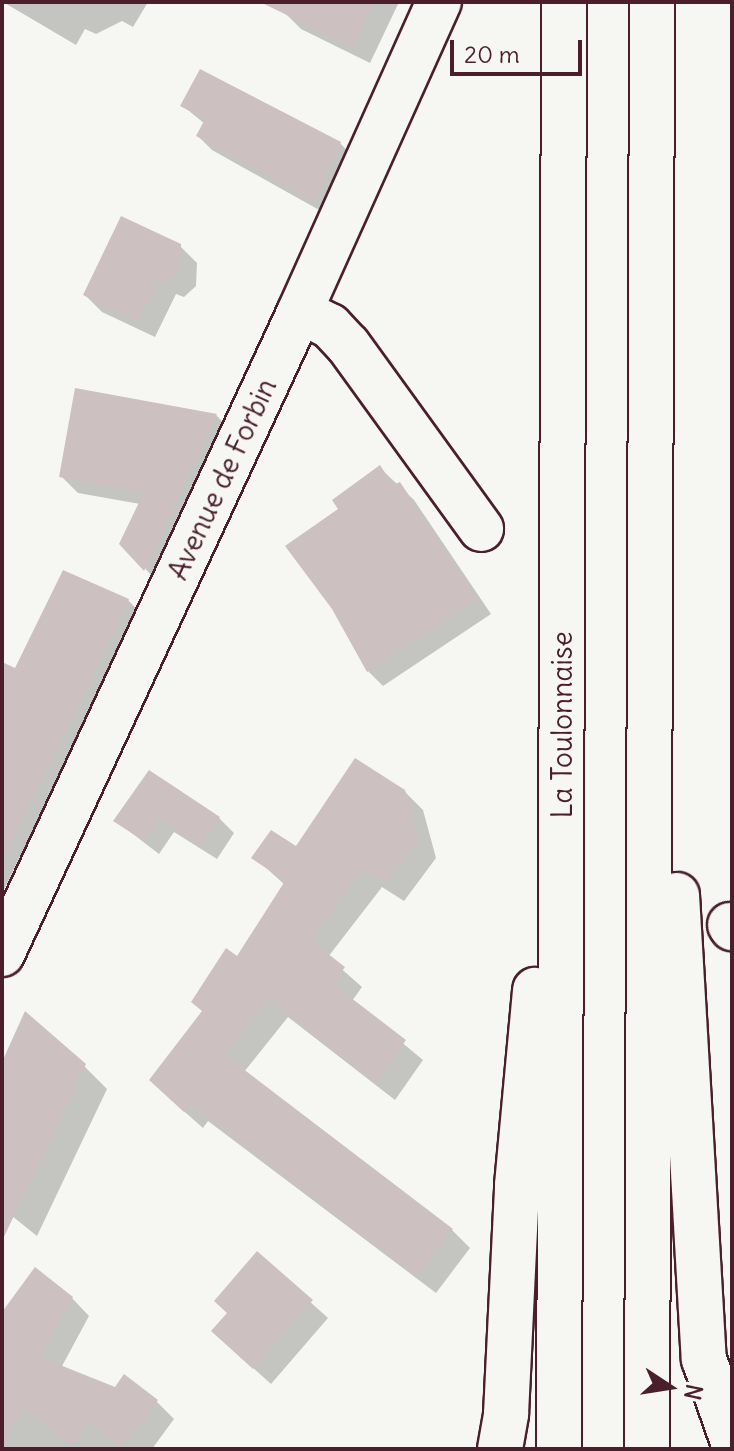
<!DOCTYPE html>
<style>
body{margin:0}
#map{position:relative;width:734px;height:1451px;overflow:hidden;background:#f6f6f2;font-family:Delius,sans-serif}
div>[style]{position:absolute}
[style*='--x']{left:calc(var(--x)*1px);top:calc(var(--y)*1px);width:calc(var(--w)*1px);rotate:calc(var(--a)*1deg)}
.shadow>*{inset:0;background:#0003}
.building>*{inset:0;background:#ccc1c0}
.roads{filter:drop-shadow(2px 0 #4a1f2b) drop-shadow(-2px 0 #4a1f2b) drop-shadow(0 2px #4a1f2b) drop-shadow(0 -2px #4a1f2b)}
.minor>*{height:44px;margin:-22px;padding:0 22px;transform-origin:22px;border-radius:22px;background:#f6f6f2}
.highway>*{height:44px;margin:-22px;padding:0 22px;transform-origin:22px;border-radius:22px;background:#f6f6f2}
span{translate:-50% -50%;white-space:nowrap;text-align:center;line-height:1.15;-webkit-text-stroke:8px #f6f6f2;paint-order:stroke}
.street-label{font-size:28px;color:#4a1f2b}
.frame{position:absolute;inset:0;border:4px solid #4a1f2b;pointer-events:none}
.north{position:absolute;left:630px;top:1347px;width:80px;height:80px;-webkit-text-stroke:6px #f6f6f2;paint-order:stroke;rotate:102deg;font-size:22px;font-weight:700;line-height:32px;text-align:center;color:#4a1f2b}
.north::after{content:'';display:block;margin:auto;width:28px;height:36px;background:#4a1f2b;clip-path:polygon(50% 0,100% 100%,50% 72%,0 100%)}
.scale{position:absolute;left:450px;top:40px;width:132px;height:36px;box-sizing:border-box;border:4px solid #4a1f2b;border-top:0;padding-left:10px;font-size:24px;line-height:28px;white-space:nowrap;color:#4a1f2b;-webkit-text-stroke:6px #f6f6f2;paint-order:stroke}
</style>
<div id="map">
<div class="shadow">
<i style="clip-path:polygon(3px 2px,148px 2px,133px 27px,122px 21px,96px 34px,85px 29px,76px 45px)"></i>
<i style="clip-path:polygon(289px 2px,399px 2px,370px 63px,301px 29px,284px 12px)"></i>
<i style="clip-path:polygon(183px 106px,340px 143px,354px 158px,328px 215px,212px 150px,198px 136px,205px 124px)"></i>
<i style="clip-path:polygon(180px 246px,197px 263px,196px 286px,184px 297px,176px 294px,155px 337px,102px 312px,85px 295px)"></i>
<i style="clip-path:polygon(216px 415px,232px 432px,161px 586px,122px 543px,140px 504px,78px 493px,61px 476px)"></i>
<i style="clip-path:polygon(380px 468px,414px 500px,491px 614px,383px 686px,368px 671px,340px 510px)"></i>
<i style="clip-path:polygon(128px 600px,143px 616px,29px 853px,23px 850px,2px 894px,2px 682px)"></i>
<i style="clip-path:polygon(150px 772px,219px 818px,234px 833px,217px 859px,174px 832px,159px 854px,116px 821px)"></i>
<i style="clip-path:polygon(404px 791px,423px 810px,436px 858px,404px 901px,382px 887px,328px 957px,362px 987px,352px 1001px,423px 1060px,395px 1100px,288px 1017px,244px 1072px,452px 1230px,470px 1248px,436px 1293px,208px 1121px,203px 1128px,169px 1098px,204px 1012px,285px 885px,254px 857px,297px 849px)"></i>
<i style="clip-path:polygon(84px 1066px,107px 1089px,37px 1236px,2px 1208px,2px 1067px)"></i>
<i style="clip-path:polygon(257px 1254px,328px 1318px,271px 1384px,230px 1347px,230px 1314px)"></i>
<i style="clip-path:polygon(72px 1298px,89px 1316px,61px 1368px,115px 1389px,125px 1377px,157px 1402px,174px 1419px,152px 1449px,2px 1449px,2px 1315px)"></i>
</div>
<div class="building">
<i style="clip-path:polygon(260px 2px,375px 2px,353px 47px)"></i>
<i style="clip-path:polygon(200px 69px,341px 142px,314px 202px,196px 136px,205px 119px,180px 106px)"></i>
<i style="clip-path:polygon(121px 216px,181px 244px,180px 269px,166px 282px,159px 279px,138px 322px,83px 295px)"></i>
<i style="clip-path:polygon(75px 388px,217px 414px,144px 571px,119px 544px,144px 492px,59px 477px)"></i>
<i style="clip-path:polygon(380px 465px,393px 485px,400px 482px,478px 599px,367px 672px,332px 609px,285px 546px,338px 509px,332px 500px)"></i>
<i style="clip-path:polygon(63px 570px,129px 599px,2px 862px,2px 662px,15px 668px)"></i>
<i style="clip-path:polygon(355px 758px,405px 790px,419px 839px,385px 884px,363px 870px,310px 940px,345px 967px,333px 984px,406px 1040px,376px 1083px,269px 1000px,225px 1055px,453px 1229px,417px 1277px,189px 1104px,184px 1112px,149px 1080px,202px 1011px,191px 1002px,226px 948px,237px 956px,285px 881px,251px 858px,271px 830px,296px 846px)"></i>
<i style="clip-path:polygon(149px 770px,220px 817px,201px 846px,159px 819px,144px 841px,113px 821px)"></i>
<i style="clip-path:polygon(25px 1011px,86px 1064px,2px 1241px,2px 1062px)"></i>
<i style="clip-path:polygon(257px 1251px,313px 1300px,253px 1369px,211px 1331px,227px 1313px,214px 1301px)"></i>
<i style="clip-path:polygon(35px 1267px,73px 1297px,40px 1357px,115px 1387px,124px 1374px,158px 1400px,122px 1448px,89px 1422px,71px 1446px,24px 1407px,2px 1447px,2px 1312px)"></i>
</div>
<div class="roads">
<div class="minor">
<i style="--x:300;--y:311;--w:34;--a:27"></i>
<i style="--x:330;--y:326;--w:26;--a:47"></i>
<i style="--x:348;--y:345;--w:227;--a:54.1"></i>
<i style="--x:730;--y:925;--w:4;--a:56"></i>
<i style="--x:2;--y:954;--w:709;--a:-65.13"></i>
<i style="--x:300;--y:311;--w:339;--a:-65.8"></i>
</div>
<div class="highway">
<i style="--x:677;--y:895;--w:465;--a:86.7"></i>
<i style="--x:704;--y:1359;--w:85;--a:70.7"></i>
<i style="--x:500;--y:1449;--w:36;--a:-80"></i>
<i style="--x:506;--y:1414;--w:229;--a:-87.2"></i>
<i style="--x:517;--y:1185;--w:196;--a:-84.7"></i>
<i style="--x:559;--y:1449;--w:1447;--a:-89.8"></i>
<i style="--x:647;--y:1449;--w:1447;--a:-89.8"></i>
</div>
</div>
<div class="street-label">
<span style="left:222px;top:479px;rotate:-65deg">Avenue de Forbin</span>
<span style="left:562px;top:725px;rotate:-90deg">La Toulonnaise</span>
</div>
<div class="frame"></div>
<div class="north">N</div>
<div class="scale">20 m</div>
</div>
